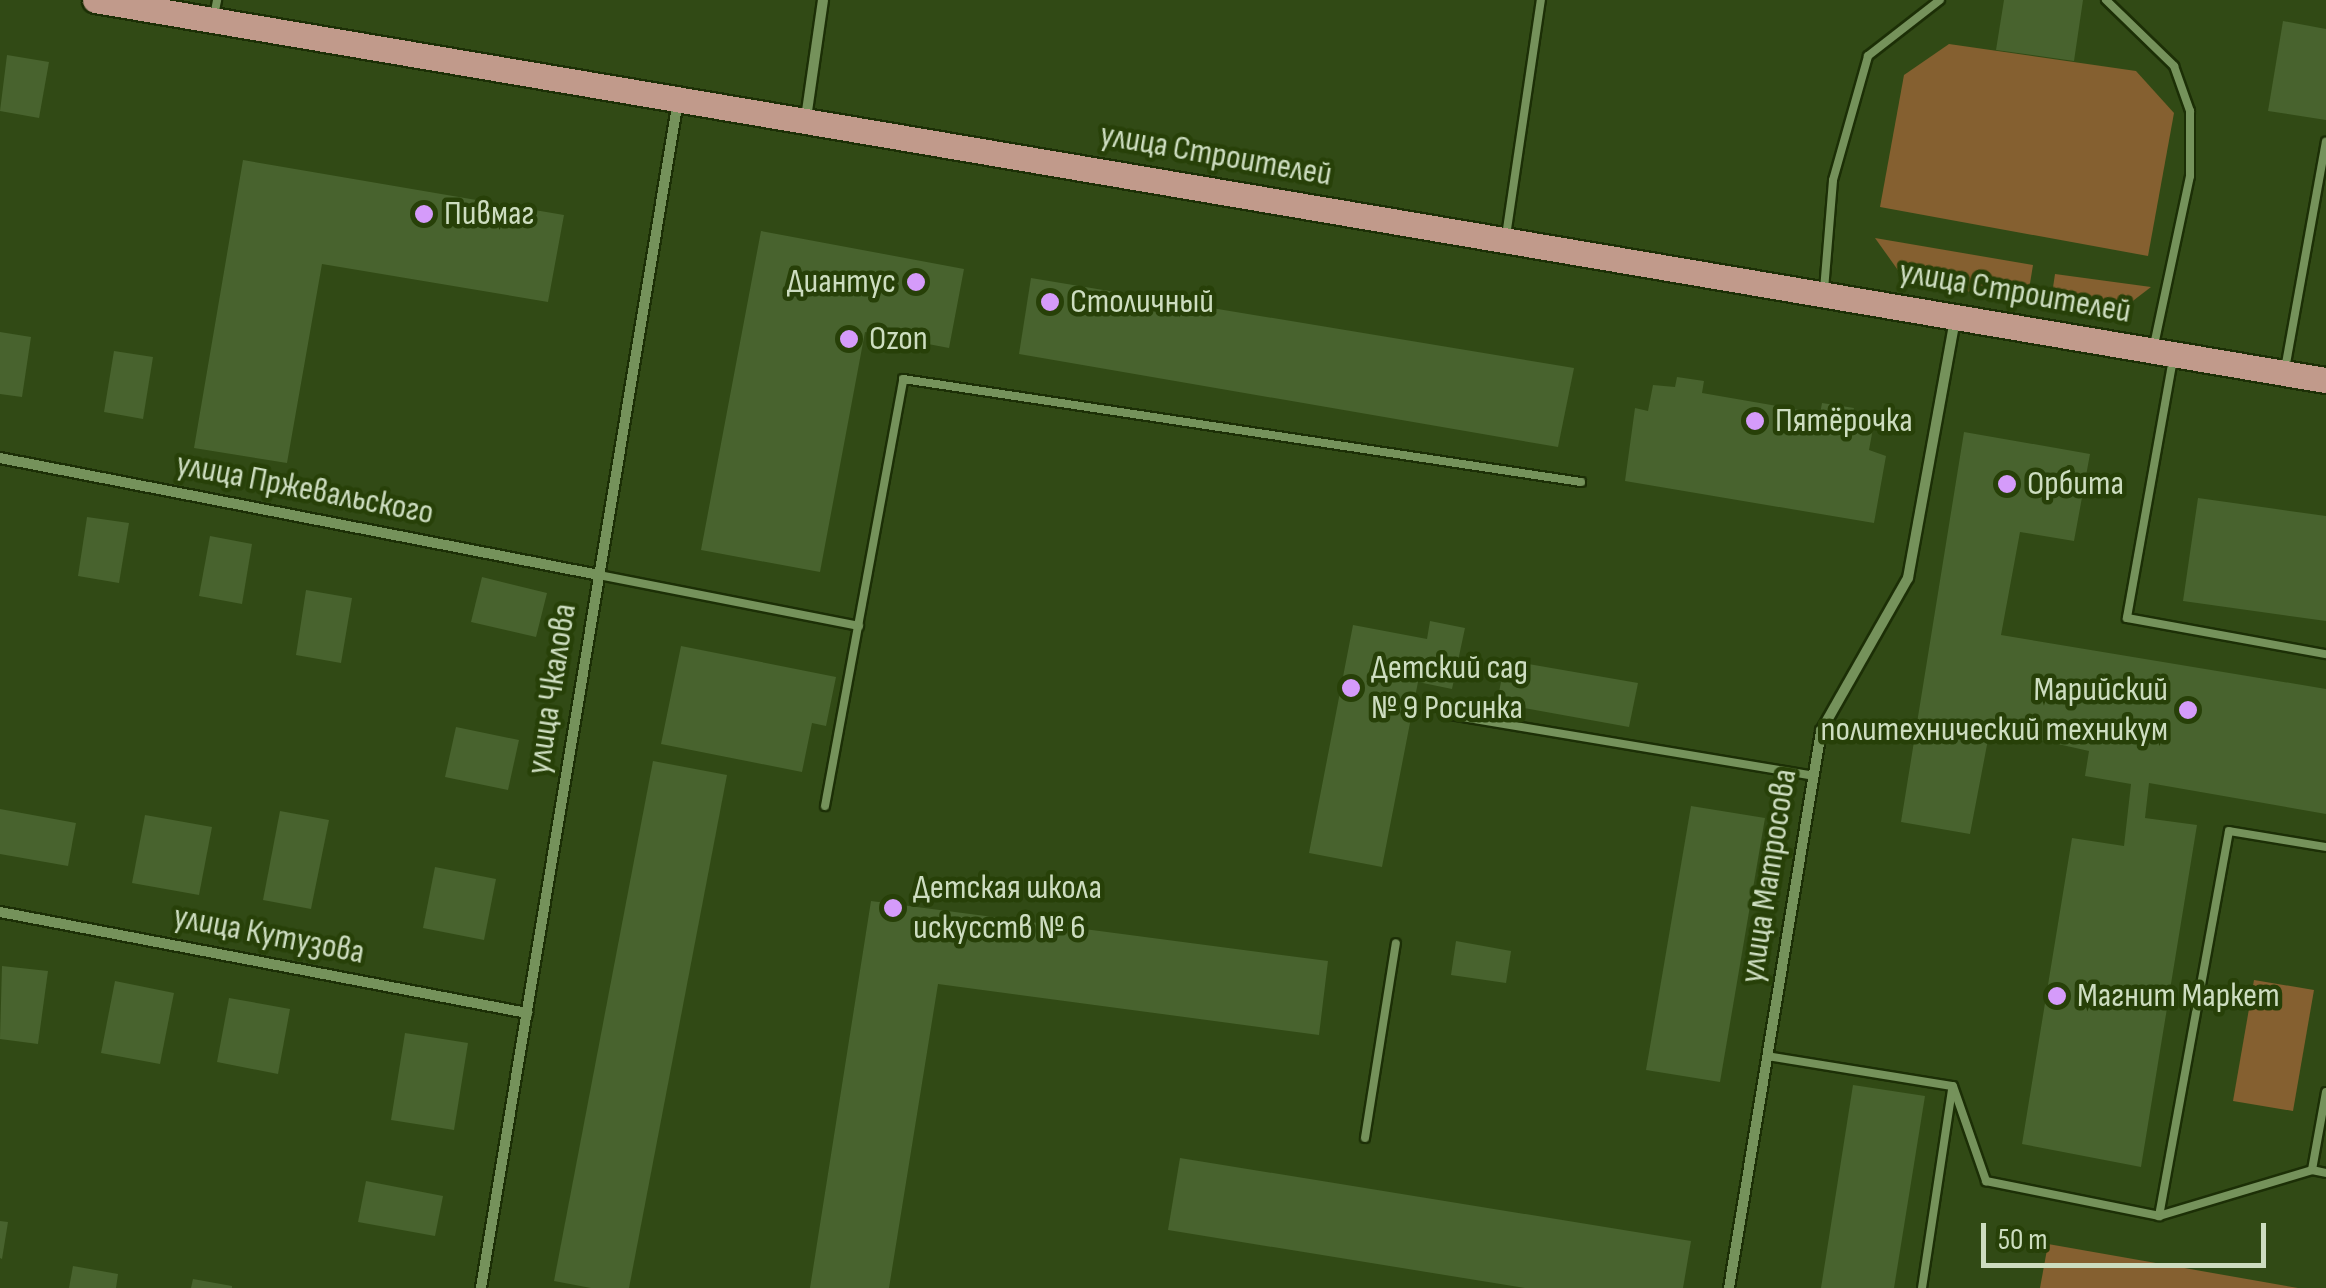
<!DOCTYPE html>
<meta charset="utf-8">
<style>
body{margin:0}
#map{position:relative;width:2326px;height:1288px;overflow:hidden;background:#314a15;font-family:"Sofia Sans Condensed",sans-serif}
div>[style]{position:absolute}
[style*='--x']{left:calc(var(--x)*1px);top:calc(var(--y)*1px);width:calc(var(--w)*1px);rotate:calc(var(--a)*1deg)}
.green>*{inset:0;background:#856030}
.building>*{inset:0;background:#48632e}
.roads{filter:drop-shadow(2px 0 #1c2f06) drop-shadow(-2px 0 #1c2f06) drop-shadow(0 2px #1c2f06) drop-shadow(0 -2px #1c2f06)}
.service>*{height:8px;margin:-4px;padding:0 4px;transform-origin:4px;border-radius:4px;background:#75925b}
.minor>*{height:10px;margin:-5px;padding:0 5px;transform-origin:5px;border-radius:5px;background:#75925b}
.primary>*{height:25px;margin:-12.5px;padding:0 12.5px;transform-origin:12.5px;border-radius:12.5px;background:#c19a8b}
.dots>*{width:28px;height:28px;translate:-50% -50%;box-sizing:border-box;border:5px solid #274008;border-radius:50%}
span{translate:-50% -50%;white-space:nowrap;text-align:center;line-height:1.15;-webkit-text-stroke:9px #274008;paint-order:stroke}
.street-label{font-size:35px;color:#cdddc0}
.poi-label{font-size:35px;color:#cdddc0}
.left{translate:0 -50%;text-align:left}
.right{translate:-100% -50%;text-align:right}
.scale{position:absolute;left:1981px;top:1223px;width:285px;height:45px;box-sizing:border-box;border:5px solid #cdddc0;border-top:0;padding-left:12px;font-size:30px;line-height:35px;white-space:nowrap;color:#cdddc0;-webkit-text-stroke:8px #274008;paint-order:stroke}
</style>
<div id="map">
<div class="green">
<i style="clip-path:polygon(1949px 44px,2136px 71px,2174px 113px,2148px 256px,1880px 207px,1904px 75px)"></i>
<i style="clip-path:polygon(1875px 238px,2033px 265px,2027px 302px,1905px 280px)"></i>
<i style="clip-path:polygon(2055px 274px,2151px 287px,2121px 310px,2051px 301px)"></i>
<i style="clip-path:polygon(2254px 980px,2314px 990px,2293px 1111px,2233px 1101px)"></i>
<i style="clip-path:polygon(2048px 1244px,2298px 1288px,2040px 1288px)"></i>
</div>
<div class="building">
<i style="clip-path:polygon(2004px 0,2083px 0,2074px 61px,1996px 50px)"></i>
<i style="clip-path:polygon(2283px 21px,2326px 29px,2326px 120px,2268px 111px)"></i>
<i style="clip-path:polygon(7px 55px,49px 62px,39px 118px,0 111px)"></i>
<i style="clip-path:polygon(243px 160px,564px 215px,548px 302px,322px 264px,287px 463px,194px 448px)"></i>
<i style="clip-path:polygon(761px 231px,964px 269px,949px 348px,865px 332px,820px 572px,701px 550px)"></i>
<i style="clip-path:polygon(1031px 278px,1574px 368px,1558px 447px,1019px 354px)"></i>
<i style="clip-path:polygon(0 332px,31px 337px,22px 397px,0 394px)"></i>
<i style="clip-path:polygon(114px 351px,153px 357px,143px 419px,104px 412px)"></i>
<i style="clip-path:polygon(1677px 377px,1704px 381px,1702px 393px,1783px 407px,1820px 414px,1822px 403px,1854px 408px,1851px 419px,1874px 423px,1869px 450px,1886px 456px,1874px 523px,1625px 481px,1635px 408px,1648px 411px,1653px 385px,1675px 387px)"></i>
<i style="clip-path:polygon(1964px 432px,2090px 454px,2074px 541px,2020px 532px,2001px 635px,2326px 689px,2326px 814px,2149px 783px,2145px 818px,2197px 825px,2141px 1167px,2022px 1144px,2072px 838px,2124px 846px,2131px 784px,2085px 776px,2089px 751px,1990px 729px,1970px 834px,1901px 822px)"></i>
<i style="clip-path:polygon(2198px 498px,2326px 516px,2326px 621px,2183px 601px)"></i>
<i style="clip-path:polygon(87px 517px,129px 523px,119px 583px,78px 576px)"></i>
<i style="clip-path:polygon(210px 536px,252px 544px,242px 604px,199px 596px)"></i>
<i style="clip-path:polygon(482px 577px,547px 593px,536px 637px,471px 622px)"></i>
<i style="clip-path:polygon(306px 590px,352px 598px,341px 663px,296px 655px)"></i>
<i style="clip-path:polygon(1430px 621px,1465px 628px,1452px 689px,1418px 682px,1382px 867px,1309px 853px,1353px 625px,1427px 639px)"></i>
<i style="clip-path:polygon(681px 646px,836px 677px,826px 726px,812px 723px,802px 772px,661px 744px)"></i>
<i style="clip-path:polygon(1505px 660px,1638px 683px,1629px 727px,1497px 703px)"></i>
<i style="clip-path:polygon(456px 727px,519px 740px,508px 790px,445px 777px)"></i>
<i style="clip-path:polygon(653px 761px,727px 775px,629px 1288px,591px 1288px,554px 1281px)"></i>
<i style="clip-path:polygon(1691px 806px,1765px 818px,1720px 1082px,1646px 1070px)"></i>
<i style="clip-path:polygon(0 809px,76px 823px,68px 866px,0 854px)"></i>
<i style="clip-path:polygon(280px 811px,329px 820px,311px 909px,263px 900px)"></i>
<i style="clip-path:polygon(145px 815px,212px 827px,199px 895px,132px 883px)"></i>
<i style="clip-path:polygon(435px 867px,496px 879px,484px 940px,423px 928px)"></i>
<i style="clip-path:polygon(871px 901px,1328px 961px,1319px 1035px,938px 984px,889px 1288px,810px 1288px)"></i>
<i style="clip-path:polygon(1456px 941px,1511px 951px,1506px 983px,1451px 975px)"></i>
<i style="clip-path:polygon(2px 966px,48px 971px,38px 1044px,0 1039px)"></i>
<i style="clip-path:polygon(115px 981px,174px 993px,160px 1064px,101px 1053px)"></i>
<i style="clip-path:polygon(229px 998px,290px 1009px,278px 1074px,217px 1062px)"></i>
<i style="clip-path:polygon(405px 1033px,468px 1043px,454px 1130px,391px 1120px)"></i>
<i style="clip-path:polygon(1853px 1085px,1925px 1096px,1894px 1288px,1821px 1288px)"></i>
<i style="clip-path:polygon(1180px 1158px,1691px 1241px,1683px 1288px,1525px 1288px,1168px 1230px)"></i>
<i style="clip-path:polygon(366px 1181px,443px 1196px,435px 1236px,358px 1222px)"></i>
<i style="clip-path:polygon(0 1221px,8px 1222px,2px 1259px,0 1258px)"></i>
<i style="clip-path:polygon(73px 1266px,118px 1274px,116px 1288px,69px 1288px)"></i>
<i style="clip-path:polygon(193px 1279px,232px 1286px,232px 1288px,191px 1288px)"></i>
</div>
<div class="roads">
<div class="service">
<i style="--x:2106;--y:0;--w:95;--a:44.1"></i>
<i style="--x:2174;--y:66;--w:48;--a:70.4"></i>
<i style="--x:2190;--y:111;--w:65;--a:90"></i>
<i style="--x:2190;--y:176;--w:174;--a:102"></i>
<i style="--x:214;--y:16;--w:16;--a:-79"></i>
<i style="--x:1506;--y:236;--w:239;--a:-81.6"></i>
<i style="--x:1824;--y:290;--w:110;--a:-85.3"></i>
<i style="--x:1833;--y:180;--w:129;--a:-74.2"></i>
<i style="--x:1868;--y:56;--w:91;--a:-37.9"></i>
<i style="--x:2173;--y:359;--w:263;--a:100.1"></i>
<i style="--x:2127;--y:618;--w:202;--a:10.3"></i>
<i style="--x:2285;--y:369;--w:231;--a:-79.8"></i>
<i style="--x:599;--y:575;--w:265;--a:11.1"></i>
<i style="--x:1444;--y:714;--w:375;--a:9.5"></i>
<i style="--x:825;--y:806;--w:434;--a:-79.6"></i>
<i style="--x:903;--y:379;--w:686;--a:8.64"></i>
<i style="--x:1767;--y:1056;--w:188;--a:9.2"></i>
<i style="--x:1953;--y:1086;--w:101;--a:70.8"></i>
<i style="--x:1986;--y:1181;--w:177;--a:11.4"></i>
<i style="--x:2159;--y:1216;--w:391;--a:-79.7"></i>
<i style="--x:2229;--y:831;--w:98;--a:9.4"></i>
<i style="--x:2326;--y:1092;--w:79;--a:100.2"></i>
<i style="--x:2312;--y:1170;--w:14;--a:12"></i>
<i style="--x:1365;--y:1138;--w:197;--a:-81"></i>
<i style="--x:2159;--y:1216;--w:160;--a:-16.7"></i>
<i style="--x:1922;--y:1288;--w:200;--a:-81.4"></i>
</div>
<div class="minor">
<i style="--x:806;--y:118;--w:119;--a:-81.8"></i>
<i style="--x:0;--y:458;--w:610;--a:11.05"></i>
<i style="--x:0;--y:912;--w:537;--a:10.85"></i>
<i style="--x:481;--y:1288;--w:1204;--a:-80.58"></i>
<i style="--x:1729;--y:1288;--w:565;--a:-80.62"></i>
<i style="--x:1821;--y:731;--w:176;--a:-60.4"></i>
<i style="--x:1908;--y:578;--w:263;--a:-79.7"></i>
</div>
<div class="primary">
<i style="--x:95;--y:0;--w:2263;--a:9.67"></i>
</div>
</div>
<div class="dots">
<i style="left:424px;top:214px;background:#d59bfa"></i>
<i style="left:916px;top:282px;background:#d59bfa"></i>
<i style="left:1050px;top:302px;background:#d59bfa"></i>
<i style="left:849px;top:339px;background:#d59bfa"></i>
<i style="left:1755px;top:421px;background:#d59bfa"></i>
<i style="left:2007px;top:484px;background:#d59bfa"></i>
<i style="left:1351px;top:688px;background:#d59bfa"></i>
<i style="left:2188px;top:710px;background:#d59bfa"></i>
<i style="left:893px;top:908px;background:#d59bfa"></i>
<i style="left:2057px;top:996px;background:#d59bfa"></i>
</div>
<div class="street-label">
<span style="left:1216px;top:155px;rotate:10deg">улица Строителей</span>
<span style="left:2015px;top:292px;rotate:10deg">улица Строителей</span>
<span style="left:305px;top:489px;rotate:11deg">улица Пржевальского</span>
<span style="left:552px;top:689px;rotate:-81deg">улица Чкалова</span>
<span style="left:1769px;top:876px;rotate:-81deg">улица Матросова</span>
<span style="left:269px;top:935px;rotate:11deg">улица Кутузова</span>
</div>
<div class="poi-label">
<span class="left" style="left:444px;top:214px">Пивмаг</span>
<span class="right" style="left:896px;top:282px">Диантус</span>
<span class="left" style="left:1070px;top:302px">Столичный</span>
<span class="left" style="left:869px;top:339px">Ozon</span>
<span class="left" style="left:1775px;top:421px">Пятёрочка</span>
<span class="left" style="left:2027px;top:484px">Орбита</span>
<span class="left" style="left:1371px;top:688px">Детский сад<br>№ 9 Росинка</span>
<span class="right" style="left:2168px;top:710px">Марийский<br>политехнический техникум</span>
<span class="left" style="left:913px;top:908px">Детская школа<br>искусств № 6</span>
<span class="left" style="left:2077px;top:996px">Магнит Маркет</span>
</div>
<div class="scale">50 m</div>
</div>
